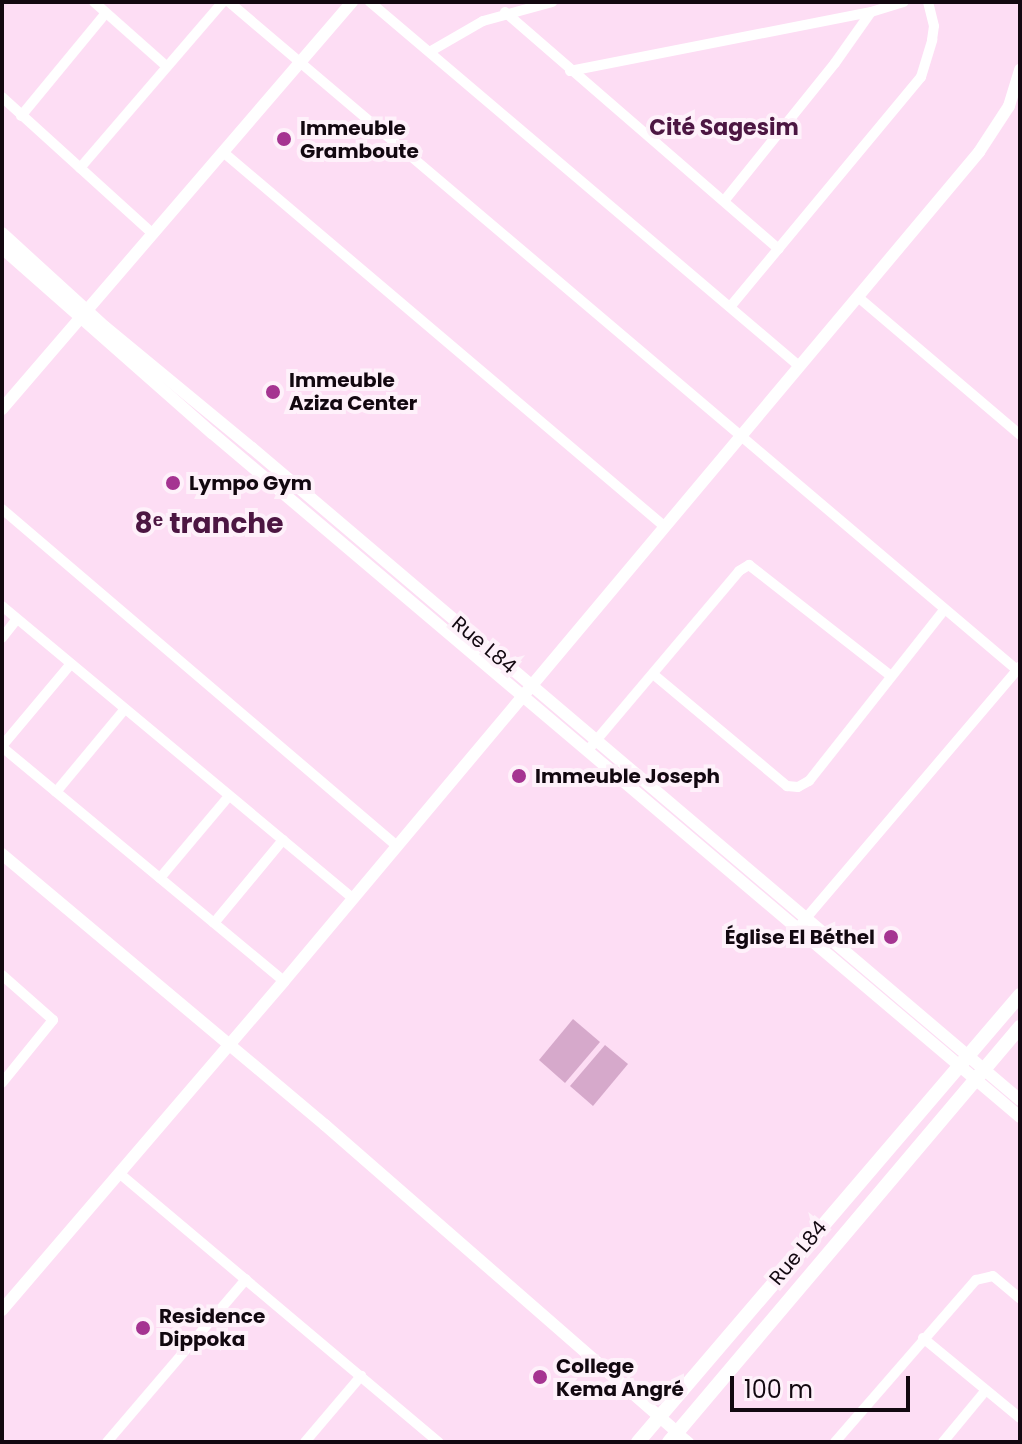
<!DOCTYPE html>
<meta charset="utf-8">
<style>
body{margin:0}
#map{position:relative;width:1022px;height:1444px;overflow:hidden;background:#fdddf4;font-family:Poppins,sans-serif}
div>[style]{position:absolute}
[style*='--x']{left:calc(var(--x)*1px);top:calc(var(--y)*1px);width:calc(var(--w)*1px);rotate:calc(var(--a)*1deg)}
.green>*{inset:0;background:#d6a9cb}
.minor>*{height:10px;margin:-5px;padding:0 5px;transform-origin:5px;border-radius:5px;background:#fff}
.tertiary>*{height:12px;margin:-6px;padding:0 6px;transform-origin:6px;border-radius:6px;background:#fff}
.secondary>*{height:14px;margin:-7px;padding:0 7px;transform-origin:7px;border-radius:7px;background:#fff}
.dots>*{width:22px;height:22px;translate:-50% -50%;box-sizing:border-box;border:4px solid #fef1fa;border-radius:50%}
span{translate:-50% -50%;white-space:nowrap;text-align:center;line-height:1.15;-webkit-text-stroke:8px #fef1fa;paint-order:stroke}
.poi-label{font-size:20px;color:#120810;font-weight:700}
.left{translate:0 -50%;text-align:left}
.right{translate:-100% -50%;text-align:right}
.street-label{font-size:20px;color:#120810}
.neighbourhood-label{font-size:22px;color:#4c1642;font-weight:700}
.district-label{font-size:28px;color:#4c1642;font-weight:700}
.frame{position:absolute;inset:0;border:4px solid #120810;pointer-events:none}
.scale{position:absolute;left:730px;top:1376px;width:180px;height:36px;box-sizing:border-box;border:4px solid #120810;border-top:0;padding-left:10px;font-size:24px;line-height:28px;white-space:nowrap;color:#120810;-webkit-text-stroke:6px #fef1fa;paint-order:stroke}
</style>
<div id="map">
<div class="green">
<i style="clip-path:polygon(573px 1019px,600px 1042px,565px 1083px,539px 1060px)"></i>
<i style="clip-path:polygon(605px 1045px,628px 1064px,593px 1106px,570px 1086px)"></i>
</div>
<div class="minor">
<i style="--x:94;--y:2;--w:95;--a:41.6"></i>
<i style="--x:229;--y:2;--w:1033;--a:40.29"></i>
<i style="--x:370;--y:2;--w:563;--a:40.31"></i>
<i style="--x:505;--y:12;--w:362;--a:40.9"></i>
<i style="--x:431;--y:51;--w:60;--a:-30"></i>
<i style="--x:483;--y:21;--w:72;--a:-15.4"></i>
<i style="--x:570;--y:71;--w:307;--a:-11.1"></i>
<i style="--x:871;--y:12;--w:34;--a:-17"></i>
<i style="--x:2;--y:97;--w:202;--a:42.2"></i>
<i style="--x:21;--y:116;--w:132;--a:-50.5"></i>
<i style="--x:223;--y:152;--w:578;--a:40.3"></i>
<i style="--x:80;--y:168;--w:219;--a:-49.3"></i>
<i style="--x:724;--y:201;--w:177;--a:-51.2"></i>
<i style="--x:835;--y:63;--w:62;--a:-54.8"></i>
<i style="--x:858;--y:297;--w:213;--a:40.4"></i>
<i style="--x:730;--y:307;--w:299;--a:-50.3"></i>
<i style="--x:921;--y:77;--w:39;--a:-73"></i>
<i style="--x:932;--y:40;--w:14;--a:-82"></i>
<i style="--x:934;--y:26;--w:25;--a:-104"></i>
<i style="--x:2;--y:509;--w:519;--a:40.47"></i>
<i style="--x:2;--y:606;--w:457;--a:39.8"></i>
<i style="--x:2;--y:638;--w:24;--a:-52"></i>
<i style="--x:653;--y:674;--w:175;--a:39.9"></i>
<i style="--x:787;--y:786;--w:11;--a:5"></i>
<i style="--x:798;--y:787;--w:13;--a:-29"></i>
<i style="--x:809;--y:781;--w:219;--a:-51.7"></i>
<i style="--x:2;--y:746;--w:106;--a:-50"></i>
<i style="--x:2;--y:747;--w:366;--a:39.7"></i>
<i style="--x:588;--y:750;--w:234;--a:-49.8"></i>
<i style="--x:739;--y:571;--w:12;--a:-31"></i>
<i style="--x:749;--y:565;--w:179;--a:38"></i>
<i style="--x:56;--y:792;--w:107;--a:-50.3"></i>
<i style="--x:160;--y:878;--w:107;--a:-49.9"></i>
<i style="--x:214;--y:923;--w:108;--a:-50.3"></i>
<i style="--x:801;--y:924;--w:338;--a:-49.6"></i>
<i style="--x:2;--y:975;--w:68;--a:41.4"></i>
<i style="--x:53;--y:1020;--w:81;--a:129"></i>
<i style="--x:119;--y:1173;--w:418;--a:40.1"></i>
<i style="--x:923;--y:1338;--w:126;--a:39.5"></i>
<i style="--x:677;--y:1432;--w:16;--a:40"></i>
<i style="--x:107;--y:1442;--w:214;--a:-49.5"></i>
<i style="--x:305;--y:1442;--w:87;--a:-49.7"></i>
<i style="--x:835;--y:1442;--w:215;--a:-49"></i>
<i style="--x:976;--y:1280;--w:17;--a:-13"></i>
<i style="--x:993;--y:1276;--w:35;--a:40"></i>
<i style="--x:943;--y:1442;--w:67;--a:-50.4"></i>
</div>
<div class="tertiary">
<i style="--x:2;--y:233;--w:139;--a:42.4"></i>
<i style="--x:105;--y:327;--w:190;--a:39.5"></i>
<i style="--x:252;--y:448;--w:1007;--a:40.33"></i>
<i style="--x:2;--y:248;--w:280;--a:41.4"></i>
<i style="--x:212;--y:433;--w:1059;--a:40.25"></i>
<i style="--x:2;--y:409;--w:537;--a:-49.31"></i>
<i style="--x:2;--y:854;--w:422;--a:40"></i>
<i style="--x:325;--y:1125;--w:467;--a:41.1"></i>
<i style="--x:2;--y:1310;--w:433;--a:-49.4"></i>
<i style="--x:284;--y:981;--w:1082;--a:-50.02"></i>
<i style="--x:979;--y:152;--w:55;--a:-56.9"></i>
<i style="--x:1009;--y:106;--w:38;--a:-73"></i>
</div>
<div class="secondary">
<i style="--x:638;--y:1442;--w:588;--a:-49.48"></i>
<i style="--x:669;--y:1442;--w:544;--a:-49.78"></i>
</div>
<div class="dots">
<i style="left:284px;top:139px;background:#a53491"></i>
<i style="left:273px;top:392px;background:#a53491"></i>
<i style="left:173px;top:483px;background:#a53491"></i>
<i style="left:519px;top:776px;background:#a53491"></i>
<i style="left:891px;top:937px;background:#a53491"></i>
<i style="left:143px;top:1328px;background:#a53491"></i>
<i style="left:540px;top:1377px;background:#a53491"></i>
</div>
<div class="poi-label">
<span class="left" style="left:300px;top:140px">Immeuble<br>Gramboute</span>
<span class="left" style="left:289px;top:392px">Immeuble<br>Aziza Center</span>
<span class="left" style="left:189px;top:483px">Lympo Gym</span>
<span class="left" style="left:535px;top:776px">Immeuble Joseph</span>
<span class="right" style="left:875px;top:937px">Église El Béthel</span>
<span class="left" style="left:159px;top:1328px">Residence<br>Dippoka</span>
<span class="left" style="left:556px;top:1378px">College<br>Kema Angré</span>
</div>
<div class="street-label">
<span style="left:484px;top:645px;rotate:40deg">Rue L84</span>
<span style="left:798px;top:1253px;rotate:-50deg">Rue L84</span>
</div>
<div class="neighbourhood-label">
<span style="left:724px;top:128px">Cité Sagesim</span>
</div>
<div class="district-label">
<span style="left:209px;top:524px">8ᵉ tranche</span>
</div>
<div class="frame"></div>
<div class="scale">100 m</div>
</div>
